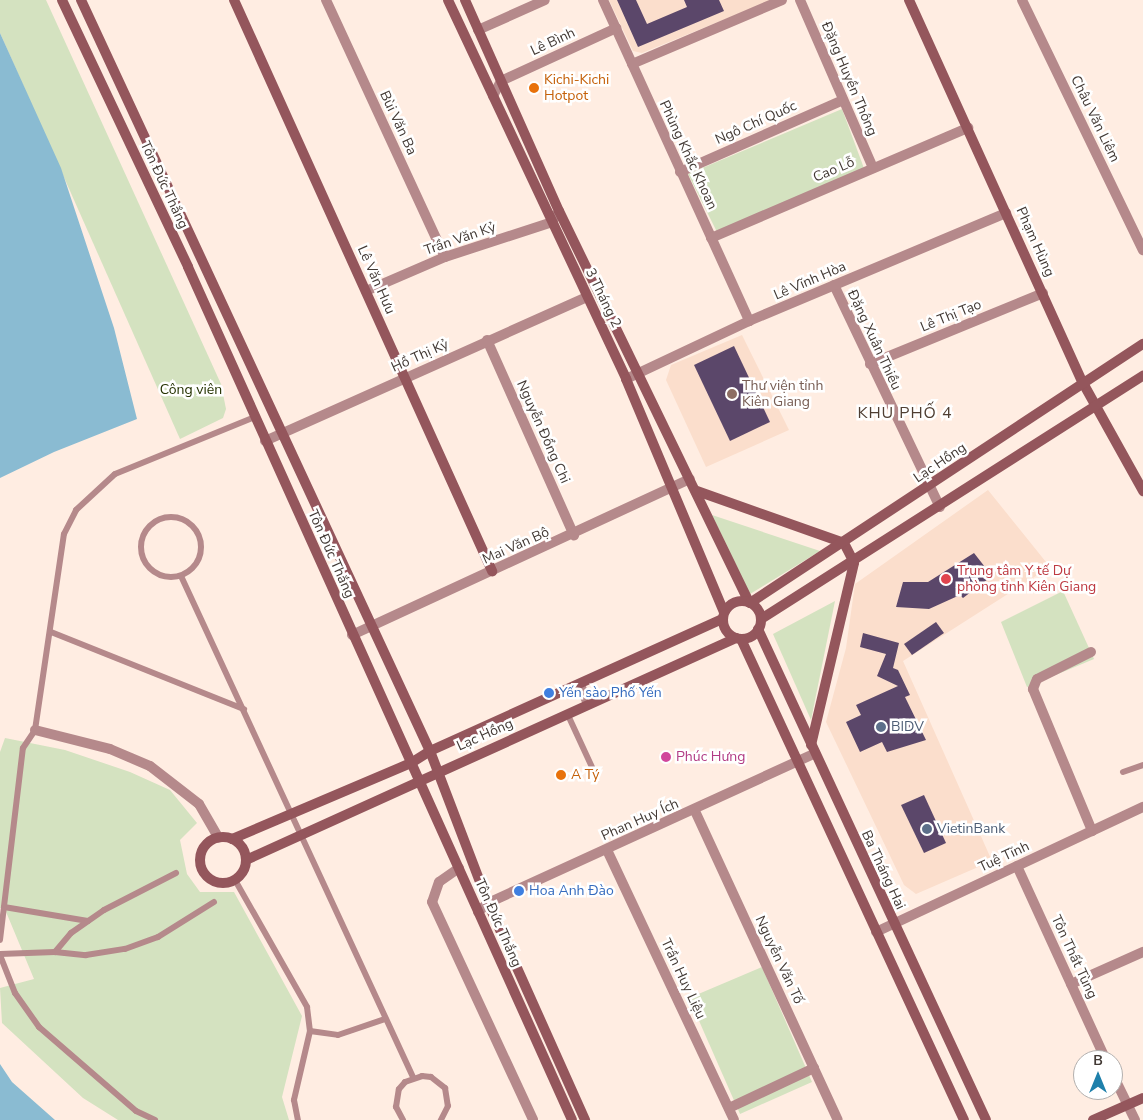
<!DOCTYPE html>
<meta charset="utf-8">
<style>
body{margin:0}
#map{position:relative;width:1143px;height:1120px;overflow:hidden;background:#ffede2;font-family:"Nunito Sans",sans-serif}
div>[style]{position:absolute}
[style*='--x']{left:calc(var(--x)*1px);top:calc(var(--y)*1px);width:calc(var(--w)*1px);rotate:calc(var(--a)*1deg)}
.built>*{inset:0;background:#fbdecc}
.green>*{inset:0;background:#d4e2c0}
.water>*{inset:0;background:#8abbd2}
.building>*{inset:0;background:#5b476a}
.lane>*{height:6px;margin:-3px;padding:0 3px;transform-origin:3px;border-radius:3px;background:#b5898b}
.lane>.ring{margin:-3px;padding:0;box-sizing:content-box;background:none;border:6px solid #b5898b;border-radius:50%}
.street>*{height:10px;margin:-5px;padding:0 5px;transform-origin:5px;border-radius:5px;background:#b5898b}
.secondary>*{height:10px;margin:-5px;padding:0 5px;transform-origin:5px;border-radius:5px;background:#94565c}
.secondary>.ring{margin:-5px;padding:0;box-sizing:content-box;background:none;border:10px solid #94565c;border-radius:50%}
.dots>*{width:14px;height:14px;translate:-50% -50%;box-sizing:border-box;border:2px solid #fff;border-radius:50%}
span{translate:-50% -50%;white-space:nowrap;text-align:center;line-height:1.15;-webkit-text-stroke:5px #fff;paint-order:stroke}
.street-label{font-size:14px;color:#423934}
.food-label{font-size:14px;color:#c56008}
.left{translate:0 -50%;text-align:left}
.education-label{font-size:14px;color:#785e54}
.park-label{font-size:14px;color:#243201}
.health-label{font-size:14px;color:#be3a42}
.shop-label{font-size:14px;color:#366cbe}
.service-label{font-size:14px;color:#4e5e75}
.hotel-label{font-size:14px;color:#b23c85}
.quarter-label{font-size:16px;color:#4f3e32;letter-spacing:1px}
.north{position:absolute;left:1073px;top:1050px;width:50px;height:50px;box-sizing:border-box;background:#fff;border:1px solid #b3b0ae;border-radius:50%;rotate:0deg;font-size:14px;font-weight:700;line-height:20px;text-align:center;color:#423934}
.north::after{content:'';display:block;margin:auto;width:18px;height:22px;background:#1f80ab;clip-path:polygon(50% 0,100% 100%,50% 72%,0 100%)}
</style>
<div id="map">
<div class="built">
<i style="clip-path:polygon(609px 0,772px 0,642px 53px,633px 51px)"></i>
<i style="clip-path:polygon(742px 335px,789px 430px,706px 467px,666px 380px,671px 365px)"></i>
<i style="clip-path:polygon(988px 490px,1050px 567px,903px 661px,992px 861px,916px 894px,904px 885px,826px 722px,846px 648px,855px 584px)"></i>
</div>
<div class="green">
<i style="clip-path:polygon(0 0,46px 0,221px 384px,226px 409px,223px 418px,180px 439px,0 33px)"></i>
<i style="clip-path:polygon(842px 109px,865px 171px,718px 234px,688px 174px)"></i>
<i style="clip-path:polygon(712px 515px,820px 551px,750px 594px)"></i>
<i style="clip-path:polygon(1063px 591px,1094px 659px,1027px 687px,1001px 622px)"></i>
<i style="clip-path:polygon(835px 601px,811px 720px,773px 634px)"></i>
<i style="clip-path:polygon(5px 738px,65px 750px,130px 772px,170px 790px,197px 823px,180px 840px,187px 874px,200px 892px,234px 892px,302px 1016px,282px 1097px,289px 1120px,118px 1120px,83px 1098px,2px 1023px,0 988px,34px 979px,4px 907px,0 908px,0 752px)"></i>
<i style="clip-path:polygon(762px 967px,812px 1082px,740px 1114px,689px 998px)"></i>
</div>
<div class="water">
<i style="clip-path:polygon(0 33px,61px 168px,114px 328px,137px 419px,54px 452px,0 478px)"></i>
<i style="clip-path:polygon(0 1064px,12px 1082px,55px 1120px,0 1120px)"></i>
</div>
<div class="building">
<i style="clip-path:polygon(617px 0,636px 0,647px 24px,687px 7px,684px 0,719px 0,724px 11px,638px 47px)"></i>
<i style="clip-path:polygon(734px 346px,770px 422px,730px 441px,694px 365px)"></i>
<i style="clip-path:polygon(974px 553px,992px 576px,963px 598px,960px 595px,929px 609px,896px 607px,903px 582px,928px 582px)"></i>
<i style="clip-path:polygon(936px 622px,944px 633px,912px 655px,904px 644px)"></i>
<i style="clip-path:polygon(863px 633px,899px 643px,893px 668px,898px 670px,910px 695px,905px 697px,926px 740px,887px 752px,882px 742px,860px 752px,846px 722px,861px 715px,856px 705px,898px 686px,877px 676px,886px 654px,860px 647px)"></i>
<i style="clip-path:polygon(924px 795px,946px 843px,924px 853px,901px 805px)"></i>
</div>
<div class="lane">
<i class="ring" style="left:141px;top:517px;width:54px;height:54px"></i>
<i style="--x:181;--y:576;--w:552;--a:65.15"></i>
<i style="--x:51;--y:632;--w:208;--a:21.8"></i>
<i style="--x:567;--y:713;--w:60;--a:65.2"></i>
<i style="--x:1123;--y:772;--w:21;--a:-19"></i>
<i style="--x:235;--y:880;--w:146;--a:60.4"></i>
<i style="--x:307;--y:1007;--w:24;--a:83"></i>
<i style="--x:310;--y:1031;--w:71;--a:103.1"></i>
<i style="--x:294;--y:1100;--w:20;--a:79"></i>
<i style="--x:4;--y:907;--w:85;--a:9.5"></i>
<i style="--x:0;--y:940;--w:193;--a:-83.2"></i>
<i style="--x:23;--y:748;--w:22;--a:-56"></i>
<i style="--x:35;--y:730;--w:198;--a:-81.6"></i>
<i style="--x:64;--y:534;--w:27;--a:-63"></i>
<i style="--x:76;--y:510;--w:53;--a:-42.7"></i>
<i style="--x:115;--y:474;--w:151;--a:-22.2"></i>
<i style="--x:55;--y:952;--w:25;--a:-50"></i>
<i style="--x:71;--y:933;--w:40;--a:-34.9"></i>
<i style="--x:104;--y:910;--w:81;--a:-27.2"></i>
<i style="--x:0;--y:954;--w:55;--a:-2.1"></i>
<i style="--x:55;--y:952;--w:31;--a:6"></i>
<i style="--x:86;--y:955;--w:39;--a:-9"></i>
<i style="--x:125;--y:949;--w:35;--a:-20"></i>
<i style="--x:158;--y:937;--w:66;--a:-32"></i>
<i style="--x:0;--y:955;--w:41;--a:68.5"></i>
<i style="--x:15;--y:993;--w:42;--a:54.8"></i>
<i style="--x:39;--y:1027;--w:128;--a:40.9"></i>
<i style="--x:136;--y:1111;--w:21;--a:25"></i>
<i style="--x:310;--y:1031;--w:28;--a:8"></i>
<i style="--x:338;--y:1035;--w:50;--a:-18.8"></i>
<i style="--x:403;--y:1120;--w:15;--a:-118"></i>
<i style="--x:396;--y:1107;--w:18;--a:-81"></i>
<i style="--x:399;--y:1089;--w:9;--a:-49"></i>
<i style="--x:405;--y:1082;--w:18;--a:-19"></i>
<i style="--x:422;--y:1076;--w:9;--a:6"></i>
<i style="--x:431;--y:1077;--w:18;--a:38"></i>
<i style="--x:445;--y:1088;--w:18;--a:81"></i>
<i style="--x:448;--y:1106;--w:16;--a:117"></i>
</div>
<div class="street">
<i style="--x:326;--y:0;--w:283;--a:65.2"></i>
<i style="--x:603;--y:0;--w:353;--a:65.5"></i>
<i style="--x:800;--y:0;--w:183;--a:66.5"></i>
<i style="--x:1022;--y:0;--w:278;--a:64.2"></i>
<i style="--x:478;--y:30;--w:73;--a:-24.1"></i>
<i style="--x:632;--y:64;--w:163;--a:-23.1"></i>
<i style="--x:493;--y:96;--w:17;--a:-62"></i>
<i style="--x:501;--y:81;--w:127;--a:-24.7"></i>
<i style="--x:680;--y:172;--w:178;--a:-23.8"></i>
<i style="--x:711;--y:238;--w:280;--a:-23.2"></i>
<i style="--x:834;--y:285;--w:246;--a:64.5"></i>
<i style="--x:366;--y:291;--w:86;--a:-23.3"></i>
<i style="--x:445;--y:257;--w:113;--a:-18.1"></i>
<i style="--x:552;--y:222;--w:8;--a:-60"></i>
<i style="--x:487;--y:340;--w:214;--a:66"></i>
<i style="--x:870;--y:364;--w:187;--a:-22.3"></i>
<i style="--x:626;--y:379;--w:136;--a:-25.2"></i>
<i style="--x:749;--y:321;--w:279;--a:-22.8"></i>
<i style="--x:265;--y:441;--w:353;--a:-24.1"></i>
<i style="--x:352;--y:635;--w:372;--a:-24.8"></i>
<i style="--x:1091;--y:652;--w:60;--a:153.4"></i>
<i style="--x:1037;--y:679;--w:11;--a:112"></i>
<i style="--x:1033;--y:689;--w:154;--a:67.4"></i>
<i style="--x:580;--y:685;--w:21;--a:67"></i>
<i style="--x:35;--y:730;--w:77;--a:14.2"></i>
<i style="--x:110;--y:749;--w:43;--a:23"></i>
<i style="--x:150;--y:766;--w:62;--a:37.8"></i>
<i style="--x:199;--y:804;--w:39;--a:60"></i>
<i style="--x:695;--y:811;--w:340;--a:65.2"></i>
<i style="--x:607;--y:850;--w:298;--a:64.8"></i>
<i style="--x:1017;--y:866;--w:213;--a:65.4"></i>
<i style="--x:459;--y:868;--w:24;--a:145"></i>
<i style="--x:439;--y:882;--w:21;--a:109"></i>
<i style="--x:432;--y:902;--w:240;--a:65.1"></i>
<i style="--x:478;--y:912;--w:13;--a:-42"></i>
<i style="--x:488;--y:903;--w:358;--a:-24.6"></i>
<i style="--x:876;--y:932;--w:295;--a:-25.1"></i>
<i style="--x:1071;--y:984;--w:79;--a:-24"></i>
<i style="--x:1113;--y:1075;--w:50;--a:63.9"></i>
<i style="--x:729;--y:1108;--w:94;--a:-25.2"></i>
</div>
<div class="secondary">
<i style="--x:62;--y:0;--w:295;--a:64.7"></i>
<i style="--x:188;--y:267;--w:935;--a:65.76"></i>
<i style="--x:81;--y:0;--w:828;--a:65.08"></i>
<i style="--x:430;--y:751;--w:163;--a:69.1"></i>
<i style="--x:488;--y:903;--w:238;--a:65.9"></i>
<i style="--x:234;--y:0;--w:627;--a:65.68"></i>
<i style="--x:448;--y:0;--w:419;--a:64.8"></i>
<i style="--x:626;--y:379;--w:253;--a:67.2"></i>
<i style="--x:465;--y:0;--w:231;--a:66"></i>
<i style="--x:559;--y:211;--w:435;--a:64.1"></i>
<i style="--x:909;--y:0;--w:421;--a:65.6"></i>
<i style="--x:1083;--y:383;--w:124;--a:60.9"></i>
<i style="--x:697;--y:491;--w:156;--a:19.5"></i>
<i style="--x:844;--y:543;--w:22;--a:63"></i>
<i style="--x:854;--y:563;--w:187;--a:103.3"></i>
<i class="ring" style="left:723px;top:601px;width:28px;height:28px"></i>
<i style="--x:750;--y:603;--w:471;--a:-33.4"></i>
<i style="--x:761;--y:619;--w:453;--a:-32.5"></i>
<i style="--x:758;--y:629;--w:541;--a:65.09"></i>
<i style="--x:741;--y:639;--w:530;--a:65.13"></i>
<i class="ring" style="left:200px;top:837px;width:36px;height:36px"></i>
<i style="--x:232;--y:839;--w:194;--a:-23"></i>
<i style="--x:411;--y:763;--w:22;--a:-32"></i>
<i style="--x:430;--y:751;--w:320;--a:-24.3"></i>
<i style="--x:246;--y:860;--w:538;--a:-24.37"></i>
<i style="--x:1093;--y:1120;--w:55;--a:-23.7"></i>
</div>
<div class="dots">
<i style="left:534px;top:88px;background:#e8710a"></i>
<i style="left:732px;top:394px;background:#8d6e63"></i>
<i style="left:946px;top:579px;background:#e0444e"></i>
<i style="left:549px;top:693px;background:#3f7fe0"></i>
<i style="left:881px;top:727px;background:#5c6f8a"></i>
<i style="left:666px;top:757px;background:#d1479c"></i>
<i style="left:561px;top:775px;background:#e8710a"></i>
<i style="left:927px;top:829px;background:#5c6f8a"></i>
<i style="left:519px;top:891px;background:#3f7fe0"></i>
</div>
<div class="street-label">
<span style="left:553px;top:42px;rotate:-25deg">Lê Bình</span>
<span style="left:849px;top:79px;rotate:67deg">Đặng Huyền Thông</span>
<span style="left:1095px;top:119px;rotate:64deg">Châu Văn Liêm</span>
<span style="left:398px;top:123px;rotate:65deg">Bùi Văn Ba</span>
<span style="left:756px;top:123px;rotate:-24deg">Ngô Chí Quốc</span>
<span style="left:688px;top:155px;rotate:65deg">Phùng Khắc Khoan</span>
<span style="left:834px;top:170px;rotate:-23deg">Cao Lỗ</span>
<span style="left:164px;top:185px;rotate:65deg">Tôn Đức Thắng</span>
<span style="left:460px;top:239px;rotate:-19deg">Trần Văn Kỷ</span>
<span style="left:1035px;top:242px;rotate:66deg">Phạm Hùng</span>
<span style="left:376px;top:280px;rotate:66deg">Lê Văn Hưu</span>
<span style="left:810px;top:281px;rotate:-23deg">Lê Vĩnh Hòa</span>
<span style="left:603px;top:298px;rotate:64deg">3 Tháng 2</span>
<span style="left:951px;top:316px;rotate:-22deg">Lê Thị Tạo</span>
<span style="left:874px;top:340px;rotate:65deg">Đặng Xuân Thiều</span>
<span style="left:420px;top:356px;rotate:-24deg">Hồ Thị Kỷ</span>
<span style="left:543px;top:432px;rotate:66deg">Nguyễn Đổng Chi</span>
<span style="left:940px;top:463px;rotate:-34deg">Lạc Hồng</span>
<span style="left:516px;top:546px;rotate:-24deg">Mai Văn Bộ</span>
<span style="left:331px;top:554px;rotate:66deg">Tôn Đức Thắng</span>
<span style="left:485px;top:735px;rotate:-24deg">Lạc Hồng</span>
<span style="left:640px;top:820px;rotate:-24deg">Phan Huy Ích</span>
<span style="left:1004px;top:857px;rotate:-25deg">Tuệ Tĩnh</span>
<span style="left:883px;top:870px;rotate:65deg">Ba Tháng Hai</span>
<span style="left:498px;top:923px;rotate:66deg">Tôn Đức Thắng</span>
<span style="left:1074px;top:957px;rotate:65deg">Tôn Thất Tùng</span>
<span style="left:779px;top:960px;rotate:65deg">Nguyễn Văn Tố</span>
<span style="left:683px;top:979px;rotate:65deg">Trần Huy Liệu</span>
</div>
<div class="food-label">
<span class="left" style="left:544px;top:88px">Kichi-Kichi<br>Hotpot</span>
<span class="left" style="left:571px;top:775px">A Tý</span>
</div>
<div class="education-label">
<span class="left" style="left:742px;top:394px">Thư viện tỉnh<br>Kiên Giang</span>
</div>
<div class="park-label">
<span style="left:191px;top:390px">Công viên</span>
</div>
<div class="health-label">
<span class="left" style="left:957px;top:579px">Trung tâm Y tế Dự<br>phòng tỉnh Kiên Giang</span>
</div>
<div class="shop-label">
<span class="left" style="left:559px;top:693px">Yến sào Phố Yến</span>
<span class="left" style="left:529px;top:891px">Hoa Anh Đào</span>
</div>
<div class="service-label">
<span class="left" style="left:891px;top:727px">BIDV</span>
<span class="left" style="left:937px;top:829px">VietinBank</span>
</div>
<div class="hotel-label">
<span class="left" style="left:676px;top:757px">Phúc Hưng</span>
</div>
<div class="quarter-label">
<span style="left:905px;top:413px">KHU PHỐ 4</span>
</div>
<div class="north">B</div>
</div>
